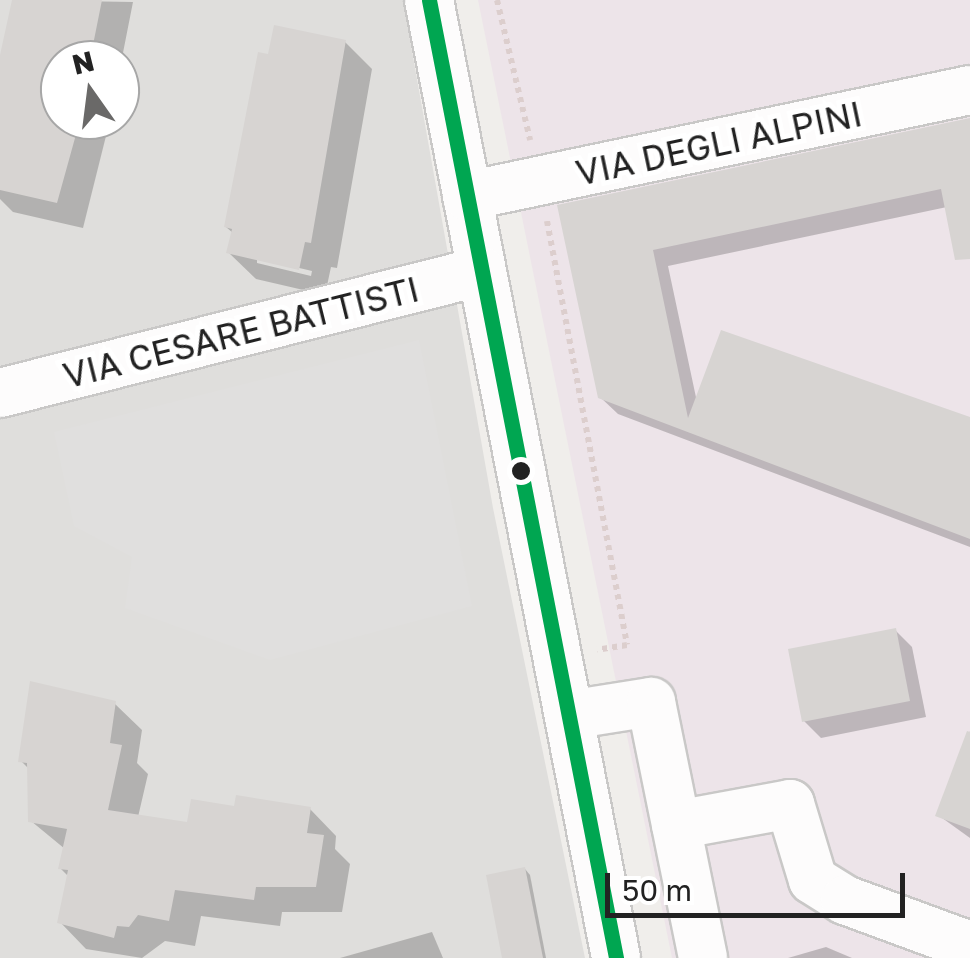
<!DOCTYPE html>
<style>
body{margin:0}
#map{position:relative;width:970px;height:958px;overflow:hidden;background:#f0eeeb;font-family:"Golos Text",sans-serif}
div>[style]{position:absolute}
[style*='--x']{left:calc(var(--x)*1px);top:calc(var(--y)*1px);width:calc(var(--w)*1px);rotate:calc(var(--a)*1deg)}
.residential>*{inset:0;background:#dfdedc}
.industrial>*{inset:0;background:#ede4e9}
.parking>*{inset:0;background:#e0dfde}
.shadow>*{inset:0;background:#0003}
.building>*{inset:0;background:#d7d4d2}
.path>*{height:6px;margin-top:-3px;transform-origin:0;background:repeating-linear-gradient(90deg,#dccecd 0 5px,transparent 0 10px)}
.roads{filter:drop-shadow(2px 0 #c9c8c7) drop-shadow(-2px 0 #c9c8c7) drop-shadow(0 2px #c9c8c7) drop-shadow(0 -2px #c9c8c7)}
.minor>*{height:48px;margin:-24px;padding:0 24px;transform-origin:24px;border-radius:24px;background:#fdfcfc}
.bus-1>*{height:15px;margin:-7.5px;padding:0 7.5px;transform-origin:7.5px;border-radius:7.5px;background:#00a651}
.dots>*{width:28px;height:28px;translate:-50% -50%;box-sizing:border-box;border:5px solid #fff;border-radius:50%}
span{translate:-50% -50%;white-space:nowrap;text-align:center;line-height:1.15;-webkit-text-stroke:10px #fff;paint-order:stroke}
.street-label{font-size:35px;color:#222}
.north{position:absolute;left:40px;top:40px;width:100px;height:100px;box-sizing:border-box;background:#fff;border:2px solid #a7a7a7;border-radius:50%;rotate:346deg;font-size:28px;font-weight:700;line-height:40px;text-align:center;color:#222}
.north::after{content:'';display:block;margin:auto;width:35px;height:45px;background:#6a6968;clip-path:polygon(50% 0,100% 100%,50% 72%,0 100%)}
.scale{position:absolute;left:605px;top:873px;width:300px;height:45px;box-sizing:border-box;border:5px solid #222;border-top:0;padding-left:12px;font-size:30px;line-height:35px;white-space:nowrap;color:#222;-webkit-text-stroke:8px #fff;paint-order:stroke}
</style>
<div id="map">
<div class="residential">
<i style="clip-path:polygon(evenodd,0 0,403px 0,493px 508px,585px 958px,0 958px,0 0,60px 60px,120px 60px,120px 120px,60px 120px,60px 60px)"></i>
</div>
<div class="industrial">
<i style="clip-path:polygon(478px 0,970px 0,970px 958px,672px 958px)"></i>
</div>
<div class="parking">
<i style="clip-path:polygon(419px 340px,472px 606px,270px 660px,125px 608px,132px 557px,74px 526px,54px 432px)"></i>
</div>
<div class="shadow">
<i style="clip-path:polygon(14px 0,133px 2px,120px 68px,120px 60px,60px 60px,60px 120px,110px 120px,83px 228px,13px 212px,0 199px,0 70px)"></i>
<i style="clip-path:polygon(evenodd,345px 42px,372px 69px,337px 268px,331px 267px,325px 295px,256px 279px,229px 253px,233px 233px,226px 227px,270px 57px,345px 42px,257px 258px,312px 271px,311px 276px,257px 263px,257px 258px)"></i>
<i style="clip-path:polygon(970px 119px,970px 238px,947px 207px,668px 266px,697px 402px,970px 420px,970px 547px,618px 414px,600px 397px,560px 207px)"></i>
<i style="clip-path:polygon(895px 630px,912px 647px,926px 717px,821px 738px,804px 721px)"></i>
<i style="clip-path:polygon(115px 704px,142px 730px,137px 763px,148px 774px,138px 817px,189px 824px,236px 809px,310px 809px,336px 836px,335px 849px,350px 864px,342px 912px,282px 912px,280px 926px,201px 916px,195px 946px,165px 941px,142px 958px,86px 949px,60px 922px,69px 877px,61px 869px,65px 849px,31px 821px,30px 770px,21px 761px)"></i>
<i style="clip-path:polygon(970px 731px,970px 838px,938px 815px)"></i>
<i style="clip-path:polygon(525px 869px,530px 875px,546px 958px,504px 958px)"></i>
<i style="clip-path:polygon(432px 932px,443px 958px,340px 958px)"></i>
<i style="clip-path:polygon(826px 947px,852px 958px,788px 958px)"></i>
</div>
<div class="building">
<i style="clip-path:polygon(12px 0,102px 0,90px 60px,60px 60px,60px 120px,80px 120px,57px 203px,0 190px,0 55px)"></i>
<i style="clip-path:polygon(274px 25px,346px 40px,311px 243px,305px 242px,299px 270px,226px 253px,232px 229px,224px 227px,258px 52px,268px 54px)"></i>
<i style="clip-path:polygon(970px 118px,970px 259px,955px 260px,941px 189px,653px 250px,688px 418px,721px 330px,970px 417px,970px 539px,598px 398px,557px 205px)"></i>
<i style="clip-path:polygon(896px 628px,910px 701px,802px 722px,788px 649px)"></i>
<i style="clip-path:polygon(30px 681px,116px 701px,110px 743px,122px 745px,108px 810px,187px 822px,191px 799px,234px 806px,236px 795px,311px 807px,307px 833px,324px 835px,316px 887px,256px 887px,254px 900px,175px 890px,169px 921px,138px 915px,129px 927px,117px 926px,114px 938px,57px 923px,68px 870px,58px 869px,67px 829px,28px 822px,27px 763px,18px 762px)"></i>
<i style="clip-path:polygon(967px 731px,970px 732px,970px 829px,935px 816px)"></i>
<i style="clip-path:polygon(525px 867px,543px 958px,502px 958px,486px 875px)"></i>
</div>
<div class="path">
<i style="--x:497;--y:0;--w:144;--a:76.7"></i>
<i style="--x:547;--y:221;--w:431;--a:79.3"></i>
<i style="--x:627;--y:645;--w:30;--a:171"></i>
</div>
<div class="roads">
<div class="minor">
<i style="--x:429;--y:0;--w:976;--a:78.95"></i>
<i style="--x:467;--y:196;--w:514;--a:-11.9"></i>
<i style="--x:0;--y:393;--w:497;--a:-14.2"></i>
<i style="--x:569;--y:715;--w:83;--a:-9"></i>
<i style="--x:651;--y:702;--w:261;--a:78.5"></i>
<i style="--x:676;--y:825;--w:116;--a:-10.4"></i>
<i style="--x:790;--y:804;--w:79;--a:73.2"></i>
<i style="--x:813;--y:880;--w:38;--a:32"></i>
<i style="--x:845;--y:900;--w:133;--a:20.2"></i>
</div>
</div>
<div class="bus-1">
<i style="--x:429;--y:0;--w:976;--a:78.95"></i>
</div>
<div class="dots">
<i style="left:521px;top:471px;background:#222"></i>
</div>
<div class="street-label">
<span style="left:719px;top:143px;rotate:-12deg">VIA DEGLI ALPINI</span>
<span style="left:241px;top:332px;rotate:-14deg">VIA CESARE BATTISTI</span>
</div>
<div class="north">N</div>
<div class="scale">50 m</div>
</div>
